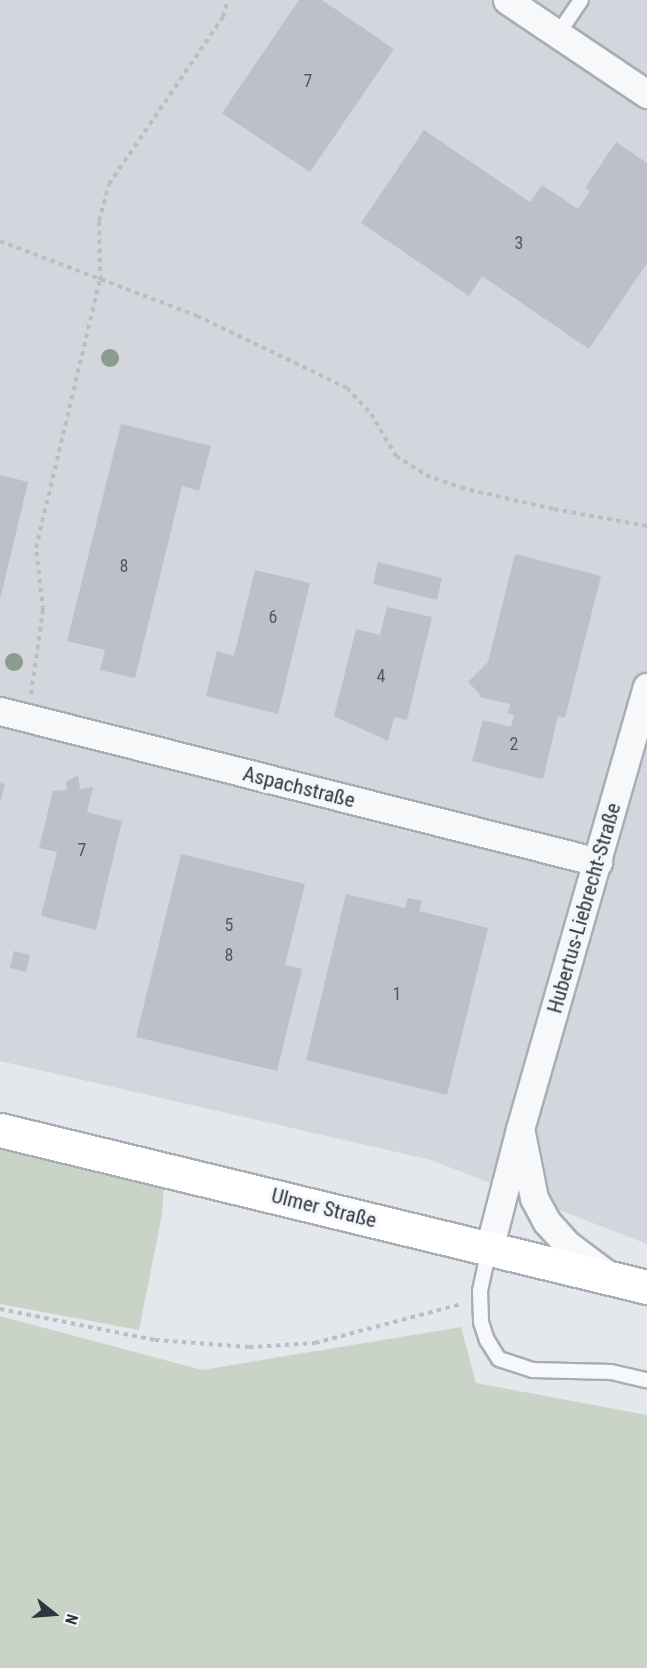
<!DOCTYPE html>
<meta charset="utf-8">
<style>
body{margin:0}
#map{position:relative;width:647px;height:1668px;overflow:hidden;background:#e4e7eb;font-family:"Roboto Condensed",sans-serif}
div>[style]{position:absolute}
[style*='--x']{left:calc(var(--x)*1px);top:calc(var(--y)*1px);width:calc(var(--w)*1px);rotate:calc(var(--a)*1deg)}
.built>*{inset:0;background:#d3d6dc}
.green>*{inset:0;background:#cad4c6}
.building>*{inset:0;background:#bcc1c7}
.path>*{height:4px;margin-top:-2px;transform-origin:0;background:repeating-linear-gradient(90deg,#babec2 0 4.5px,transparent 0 9px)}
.roads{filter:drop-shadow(2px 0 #a9aeb5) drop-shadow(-2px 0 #a9aeb5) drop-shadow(0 2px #a9aeb5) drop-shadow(0 -2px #a9aeb5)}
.service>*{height:14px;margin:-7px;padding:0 7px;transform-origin:7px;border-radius:7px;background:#f7f8f9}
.minor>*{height:27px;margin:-13.5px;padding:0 13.5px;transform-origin:13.5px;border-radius:13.5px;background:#f7f8f9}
.secondary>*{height:33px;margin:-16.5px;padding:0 16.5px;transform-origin:16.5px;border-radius:16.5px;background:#fff}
.trees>*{width:18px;height:18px;margin:-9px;border-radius:50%;background:#8c9b8b}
span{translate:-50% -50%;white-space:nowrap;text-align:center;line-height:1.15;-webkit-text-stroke:6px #f4f6f8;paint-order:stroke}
.number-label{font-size:18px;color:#515962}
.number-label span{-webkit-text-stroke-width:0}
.street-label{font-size:21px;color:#2d3641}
.north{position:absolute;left:24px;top:1584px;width:60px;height:60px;-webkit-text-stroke:4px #f4f6f8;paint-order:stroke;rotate:107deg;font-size:16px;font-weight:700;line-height:24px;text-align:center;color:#2d3641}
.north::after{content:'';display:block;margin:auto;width:21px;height:27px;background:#2d3641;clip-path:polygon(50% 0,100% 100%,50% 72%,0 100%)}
</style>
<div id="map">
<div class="built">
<i style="clip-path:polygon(0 0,647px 0,647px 1244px,431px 1160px,0 1061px)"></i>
</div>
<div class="green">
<i style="clip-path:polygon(0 1144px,164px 1184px,162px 1215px,139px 1330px,0 1304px)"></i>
<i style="clip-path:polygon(0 1316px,202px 1370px,461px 1327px,476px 1383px,647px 1415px,647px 1668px,0 1668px)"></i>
</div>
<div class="building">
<i style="clip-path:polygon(299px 0,322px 0,394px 49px,310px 172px,222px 113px)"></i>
<i style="clip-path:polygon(424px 130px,530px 202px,542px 185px,578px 209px,590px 191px,585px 188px,616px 142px,647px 163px,647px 263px,589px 349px,482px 276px,469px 296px,361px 223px)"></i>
<i style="clip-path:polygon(121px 424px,211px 446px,199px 491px,182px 486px,135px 678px,100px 670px,105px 650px,67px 641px)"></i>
<i style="clip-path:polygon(0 475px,28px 482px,1px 596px,0 596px)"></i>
<i style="clip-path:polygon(515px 554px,601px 576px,565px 718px,558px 716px,543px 779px,472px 761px,483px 720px,511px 727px,514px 715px,508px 713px,510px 704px,479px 697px,480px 694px,468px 682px,488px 662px)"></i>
<i style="clip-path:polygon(378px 562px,442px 578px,437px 600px,373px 584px)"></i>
<i style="clip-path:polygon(255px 570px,310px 583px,278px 714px,206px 696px,217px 651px,234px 656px)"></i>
<i style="clip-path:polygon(387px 607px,432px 617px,407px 720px,394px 717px,388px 741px,334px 716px,356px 629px,380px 635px)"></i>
<i style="clip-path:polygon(78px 775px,80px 789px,93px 787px,87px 812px,122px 821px,96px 930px,41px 916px,57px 852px,39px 848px,53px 791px,67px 790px,66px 782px)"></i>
<i style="clip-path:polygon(0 783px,5px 784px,1px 799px,0 799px)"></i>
<i style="clip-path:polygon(181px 854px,305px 884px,285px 965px,302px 969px,277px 1071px,136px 1037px)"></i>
<i style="clip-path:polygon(346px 894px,405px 908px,408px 898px,422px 901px,419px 911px,488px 928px,447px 1095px,306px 1060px)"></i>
<i style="clip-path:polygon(14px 951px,30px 955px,26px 972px,10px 968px)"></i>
</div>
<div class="path">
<i style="--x:0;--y:241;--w:211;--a:20.8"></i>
<i style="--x:197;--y:316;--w:166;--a:25.6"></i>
<i style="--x:347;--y:388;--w:35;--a:47"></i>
<i style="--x:371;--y:414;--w:49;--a:59.2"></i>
<i style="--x:396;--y:456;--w:36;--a:32"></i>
<i style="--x:426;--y:475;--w:37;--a:20"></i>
<i style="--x:461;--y:488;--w:95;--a:12.7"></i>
<i style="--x:554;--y:509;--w:95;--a:10.4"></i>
<i style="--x:31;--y:694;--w:85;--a:-81.9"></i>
<i style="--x:43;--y:610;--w:62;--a:-96.4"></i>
<i style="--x:36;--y:548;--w:276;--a:-76.6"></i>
<i style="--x:100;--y:280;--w:59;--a:-91"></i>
<i style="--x:99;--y:221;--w:38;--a:-75"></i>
<i style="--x:109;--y:184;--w:202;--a:-55.7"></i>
<i style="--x:223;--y:17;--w:18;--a:-74"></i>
<i style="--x:0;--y:1309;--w:158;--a:11.3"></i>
<i style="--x:155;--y:1340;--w:94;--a:4.3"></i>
<i style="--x:249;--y:1347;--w:66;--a:-3.5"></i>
<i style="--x:315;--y:1343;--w:152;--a:-14.9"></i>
</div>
<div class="roads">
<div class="service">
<i style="--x:558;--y:34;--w:41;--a:-55.9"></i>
<i style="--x:489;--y:1249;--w:43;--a:102.1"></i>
<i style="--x:480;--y:1291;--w:31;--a:88"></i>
<i style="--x:481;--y:1322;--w:19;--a:72"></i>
<i style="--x:487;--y:1340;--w:22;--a:58"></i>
<i style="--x:499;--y:1359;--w:35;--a:18"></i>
<i style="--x:532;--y:1370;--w:79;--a:1.5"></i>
<i style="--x:611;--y:1372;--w:37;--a:13"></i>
</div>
<div class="minor">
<i style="--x:507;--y:0;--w:169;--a:33.9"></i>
<i style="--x:0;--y:711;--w:617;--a:14.17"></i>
<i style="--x:521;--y:1133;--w:66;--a:78.7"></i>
<i style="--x:534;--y:1198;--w:27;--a:62"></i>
<i style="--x:547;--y:1222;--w:31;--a:48"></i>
<i style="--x:568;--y:1245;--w:50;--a:36.9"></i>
<i style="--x:489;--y:1249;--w:124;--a:-75.5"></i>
<i style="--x:520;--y:1129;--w:460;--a:-74"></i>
</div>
<div class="secondary">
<i style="--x:0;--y:1130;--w:666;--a:13.64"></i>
</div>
</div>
<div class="trees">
<i style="left:110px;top:358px"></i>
<i style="left:14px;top:662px"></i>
</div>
<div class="number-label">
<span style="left:308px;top:81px">7</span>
<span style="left:519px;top:243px">3</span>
<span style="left:124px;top:566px">8</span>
<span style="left:273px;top:617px">6</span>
<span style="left:381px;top:676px">4</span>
<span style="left:514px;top:744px">2</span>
<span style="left:82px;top:850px">7</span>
<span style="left:229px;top:925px">5</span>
<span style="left:229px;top:955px">8</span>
<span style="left:397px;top:994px">1</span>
</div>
<div class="street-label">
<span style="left:299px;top:787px;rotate:14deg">Aspachstraße</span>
<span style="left:584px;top:908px;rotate:-74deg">Hubertus-Liebrecht-Straße</span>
<span style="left:324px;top:1208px;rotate:14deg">Ulmer Straße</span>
</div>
<div class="north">N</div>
</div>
